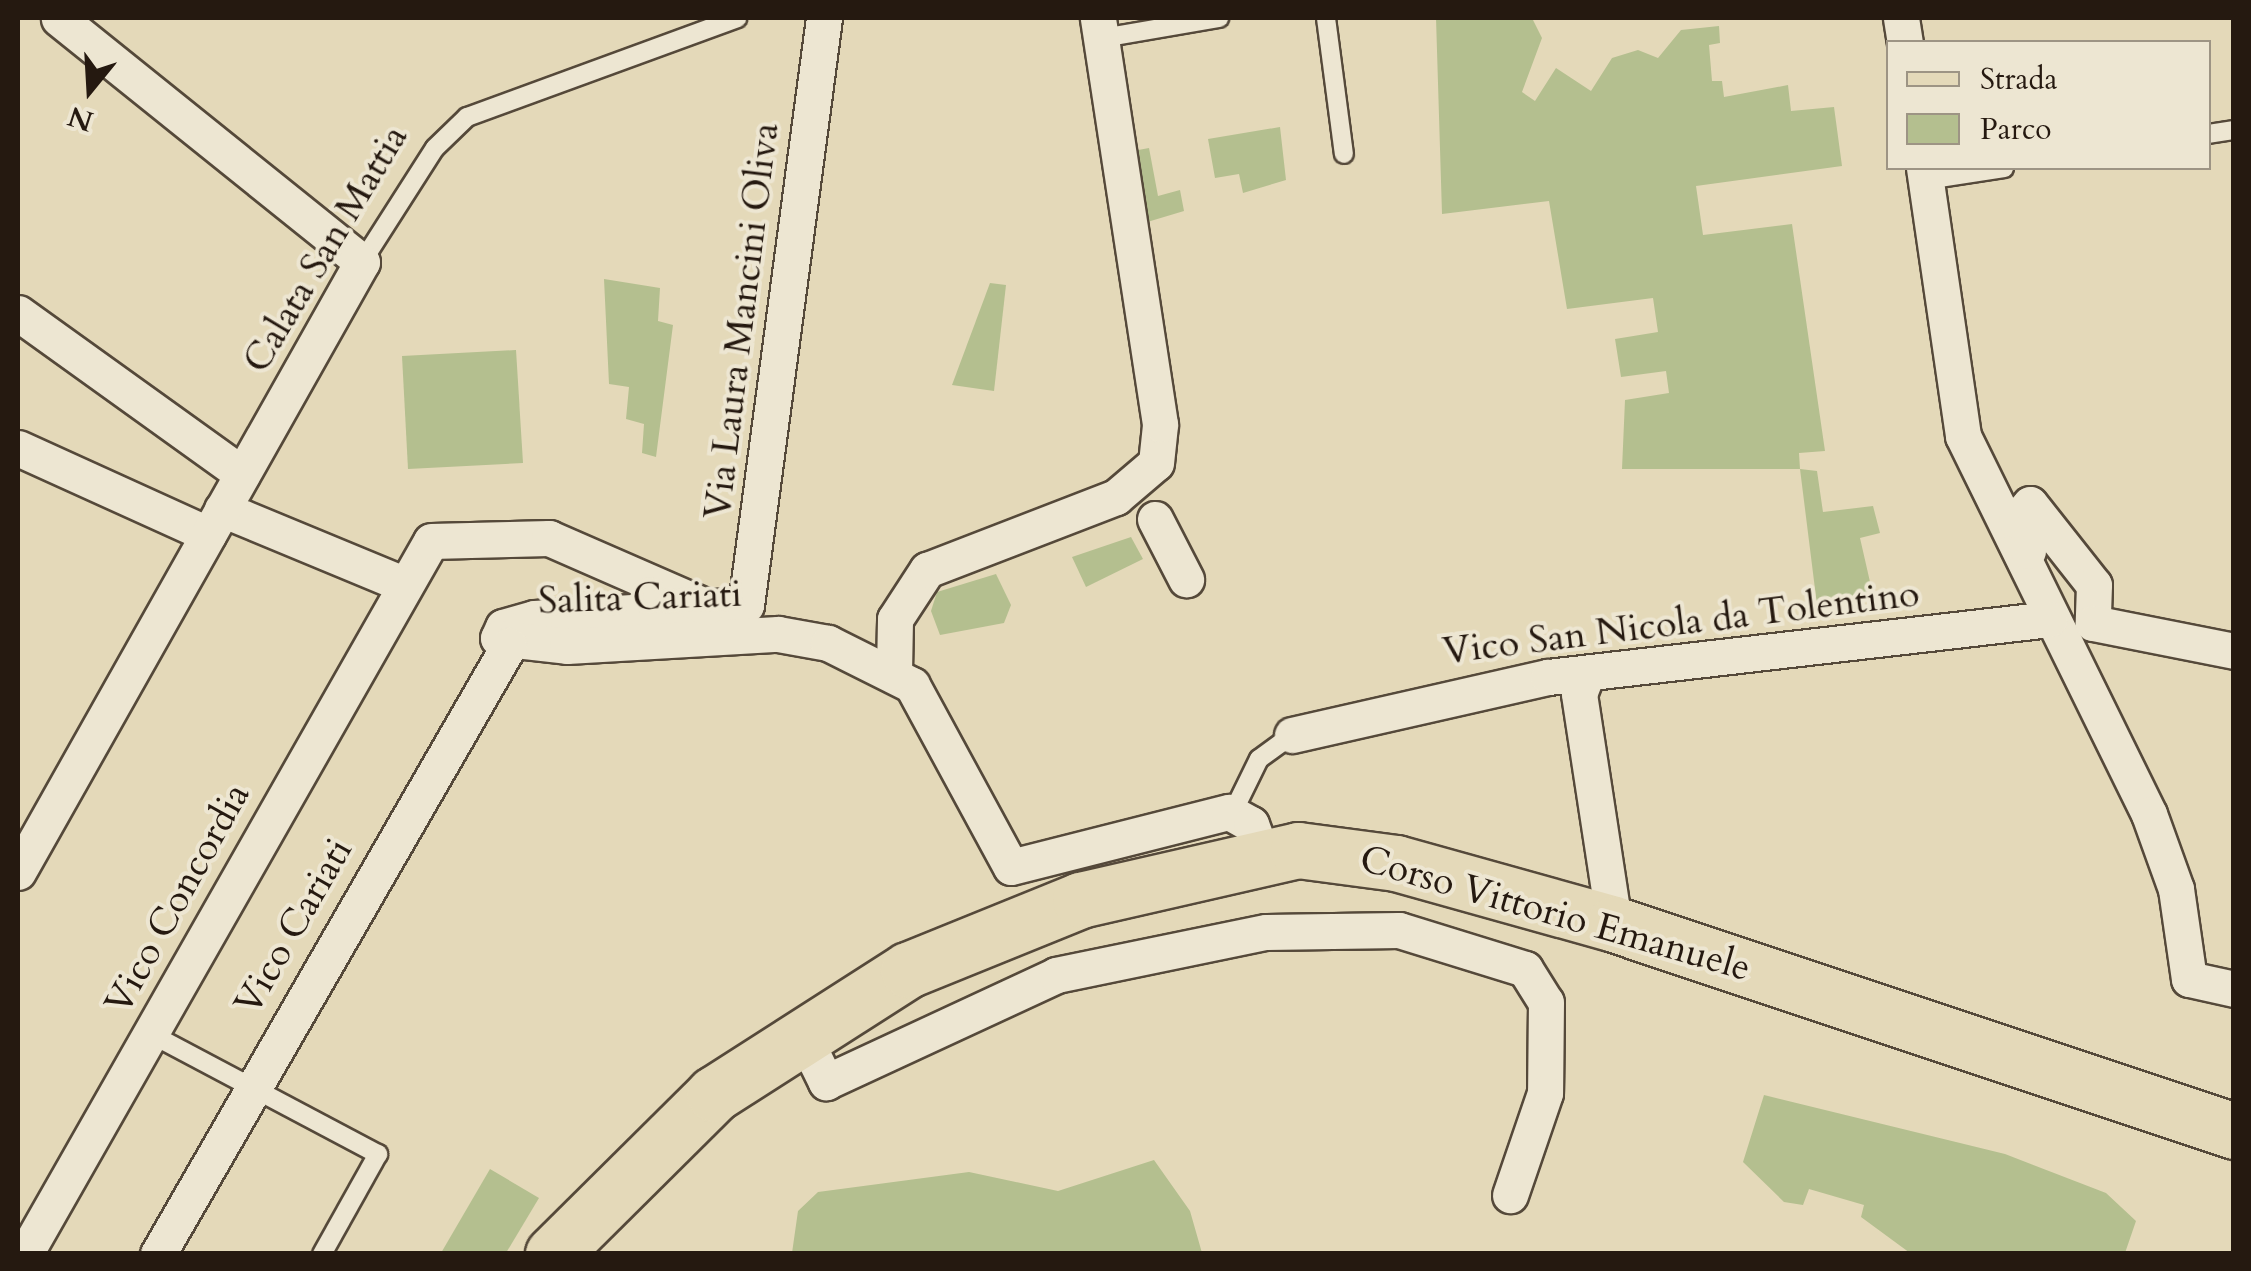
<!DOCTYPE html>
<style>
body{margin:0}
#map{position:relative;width:2251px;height:1271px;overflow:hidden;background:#e4d9b9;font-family:Cardo,serif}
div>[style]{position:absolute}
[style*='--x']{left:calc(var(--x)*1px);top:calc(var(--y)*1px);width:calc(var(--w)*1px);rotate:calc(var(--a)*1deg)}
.green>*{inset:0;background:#b4bf8f}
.roads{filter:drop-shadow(2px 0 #55493a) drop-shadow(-2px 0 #55493a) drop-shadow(0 2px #55493a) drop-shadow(0 -2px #55493a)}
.lane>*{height:18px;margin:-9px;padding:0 9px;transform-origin:9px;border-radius:9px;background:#ede6d2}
.street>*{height:35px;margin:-17.5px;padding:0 17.5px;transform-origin:17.5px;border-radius:17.5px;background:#ede6d2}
.primary>*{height:55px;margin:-27.5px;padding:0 27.5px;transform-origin:27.5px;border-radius:27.5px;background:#e4d9b9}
span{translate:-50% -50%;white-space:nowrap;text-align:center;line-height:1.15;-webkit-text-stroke:8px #ede6d2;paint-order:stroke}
.street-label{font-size:38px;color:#251910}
.frame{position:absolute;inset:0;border:20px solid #251910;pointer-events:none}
.legend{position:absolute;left:1886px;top:40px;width:325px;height:130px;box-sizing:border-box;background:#ede6d2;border:2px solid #9d9484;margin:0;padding:12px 18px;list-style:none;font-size:30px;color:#251910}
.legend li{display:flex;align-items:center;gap:20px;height:50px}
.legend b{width:50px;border:2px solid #9d9484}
.north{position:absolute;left:40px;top:40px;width:100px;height:100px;-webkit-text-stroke:8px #ede6d2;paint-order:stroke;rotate:198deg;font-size:28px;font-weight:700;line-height:40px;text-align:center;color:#251910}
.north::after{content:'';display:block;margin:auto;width:35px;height:45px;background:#251910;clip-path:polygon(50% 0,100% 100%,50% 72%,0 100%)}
</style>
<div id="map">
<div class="green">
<i style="clip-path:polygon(1436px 18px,1532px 18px,1542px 38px,1522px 92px,1535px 101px,1556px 68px,1591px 91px,1612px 58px,1638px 50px,1658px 58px,1681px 30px,1719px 26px,1720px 43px,1709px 45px,1712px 81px,1722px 81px,1724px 97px,1788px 85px,1791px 111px,1834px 107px,1842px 166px,1696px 186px,1703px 235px,1792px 224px,1825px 451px,1799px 453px,1800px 469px,1817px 471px,1823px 512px,1873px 506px,1880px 533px,1860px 538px,1873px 595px,1817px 605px,1800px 469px,1622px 469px,1625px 400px,1669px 393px,1666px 371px,1621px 377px,1615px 339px,1658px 332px,1653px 298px,1567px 309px,1549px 201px,1442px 214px)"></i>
<i style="clip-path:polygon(1280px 127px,1286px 180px,1243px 193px,1239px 174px,1215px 178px,1208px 139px)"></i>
<i style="clip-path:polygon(1149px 148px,1158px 196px,1180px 190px,1184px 211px,1144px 223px,1133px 151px)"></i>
<i style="clip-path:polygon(604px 279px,660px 288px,658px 321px,673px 325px,656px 457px,642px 453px,644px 424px,626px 419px,629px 387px,609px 384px)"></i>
<i style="clip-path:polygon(990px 283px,1006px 285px,994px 391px,952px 385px)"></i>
<i style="clip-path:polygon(516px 350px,523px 463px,408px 469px,402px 356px)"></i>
<i style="clip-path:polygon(1131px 537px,1143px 559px,1086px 587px,1072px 557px)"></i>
<i style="clip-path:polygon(996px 574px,1011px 605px,1004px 623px,940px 635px,931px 611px,937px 592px)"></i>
<i style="clip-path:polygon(1764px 1095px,2005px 1154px,2106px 1193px,2136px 1221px,2125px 1253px,1910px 1253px,1861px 1217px,1864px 1205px,1809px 1189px,1803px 1205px,1784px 1202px,1743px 1162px)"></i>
<i style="clip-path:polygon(1154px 1160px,1190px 1211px,1202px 1253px,792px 1253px,798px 1211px,818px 1192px,969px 1172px,1058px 1191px)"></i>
<i style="clip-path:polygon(490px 1169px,539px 1198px,506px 1253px,441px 1253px)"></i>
</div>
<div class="roads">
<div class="lane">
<i style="--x:1326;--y:18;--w:137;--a:82.5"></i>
<i style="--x:1102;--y:38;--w:119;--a:-9.7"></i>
<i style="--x:2208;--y:134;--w:26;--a:-9"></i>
<i style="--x:1926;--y:180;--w:79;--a:-8.7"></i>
<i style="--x:362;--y:262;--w:135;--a:-57.4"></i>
<i style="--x:435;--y:148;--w:45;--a:-44.1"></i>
<i style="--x:467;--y:117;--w:288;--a:-20.1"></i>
<i style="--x:1233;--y:812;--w:59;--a:-63.9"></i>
<i style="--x:1259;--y:759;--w:41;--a:-36"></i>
<i style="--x:151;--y:1034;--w:257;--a:27.9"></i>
<i style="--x:378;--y:1154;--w:115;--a:119.2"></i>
</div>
<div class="street">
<i style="--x:824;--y:18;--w:592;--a:97.57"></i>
<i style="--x:746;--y:605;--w:212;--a:176.5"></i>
<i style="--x:534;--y:618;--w:32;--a:164"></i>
<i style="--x:503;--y:627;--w:12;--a:114"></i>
<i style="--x:498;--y:638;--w:69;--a:6.6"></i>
<i style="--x:567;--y:646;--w:211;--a:-3.3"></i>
<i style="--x:778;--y:634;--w:51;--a:10.2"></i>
<i style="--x:828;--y:643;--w:94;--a:26.6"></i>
<i style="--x:912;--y:685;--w:207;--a:61.5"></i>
<i style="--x:1011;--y:867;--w:225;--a:-14.2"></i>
<i style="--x:1229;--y:812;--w:25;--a:29"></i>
<i style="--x:1251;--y:824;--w:33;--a:70"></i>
<i style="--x:1901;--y:18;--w:24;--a:81"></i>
<i style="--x:1924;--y:168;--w:271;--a:81.7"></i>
<i style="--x:1963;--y:436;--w:421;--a:63.8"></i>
<i style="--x:2149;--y:814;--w:80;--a:70.2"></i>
<i style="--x:2176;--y:889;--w:91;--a:81.8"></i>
<i style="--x:2189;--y:979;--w:46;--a:12.5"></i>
<i style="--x:18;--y:313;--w:276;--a:35.7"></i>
<i style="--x:18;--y:448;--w:209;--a:24.4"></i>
<i style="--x:222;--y:509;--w:196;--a:22.5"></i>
<i style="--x:1155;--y:519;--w:68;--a:62.7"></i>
<i style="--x:2028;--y:551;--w:33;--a:-111"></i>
<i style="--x:2016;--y:520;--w:21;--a:-49"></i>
<i style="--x:2030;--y:504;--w:103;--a:51.7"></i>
<i style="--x:2094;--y:585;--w:38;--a:92"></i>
<i style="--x:2093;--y:623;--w:144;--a:11.2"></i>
<i style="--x:894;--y:672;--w:53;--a:-88.9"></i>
<i style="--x:895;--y:619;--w:59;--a:-56.9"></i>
<i style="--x:927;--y:570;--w:203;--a:-21.1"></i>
<i style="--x:1116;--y:497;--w:52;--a:-40.4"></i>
<i style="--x:1156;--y:463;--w:39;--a:-84"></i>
<i style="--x:1160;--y:424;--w:411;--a:-98.7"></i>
<i style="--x:1586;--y:676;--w:19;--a:111"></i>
<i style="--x:1579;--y:694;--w:233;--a:81.3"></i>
<i style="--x:1292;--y:735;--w:262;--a:-12.8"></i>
<i style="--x:1548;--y:677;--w:505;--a:-6.59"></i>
<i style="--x:18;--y:872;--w:700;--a:-60.58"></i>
<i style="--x:362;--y:262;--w:389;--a:-141.2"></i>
<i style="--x:802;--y:1033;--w:55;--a:63.9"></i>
<i style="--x:826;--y:1082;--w:254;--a:-24.9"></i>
<i style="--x:1056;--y:975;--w:214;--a:-11.6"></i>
<i style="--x:1266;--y:932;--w:133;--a:-0.9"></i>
<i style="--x:1399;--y:930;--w:132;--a:17.2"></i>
<i style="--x:1525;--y:969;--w:39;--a:58"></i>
<i style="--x:1546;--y:1002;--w:91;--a:90.6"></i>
<i style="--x:1545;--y:1093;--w:108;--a:108.9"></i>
<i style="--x:25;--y:1254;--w:820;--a:-60.34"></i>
<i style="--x:431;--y:541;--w:118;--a:-1.5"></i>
<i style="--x:549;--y:538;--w:172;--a:23.6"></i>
<i style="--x:158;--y:1254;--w:703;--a:-60.04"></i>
</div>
<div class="primary">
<i style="--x:553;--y:1254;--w:227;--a:-44.8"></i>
<i style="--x:714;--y:1094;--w:230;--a:-32.6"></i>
<i style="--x:908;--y:970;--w:186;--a:-22.1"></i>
<i style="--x:1080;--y:900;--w:224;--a:-12.9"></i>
<i style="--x:1298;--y:850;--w:99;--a:7.6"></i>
<i style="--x:1396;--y:863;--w:226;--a:15.6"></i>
<i style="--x:1614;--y:924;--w:654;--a:18.46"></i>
</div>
</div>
<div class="street-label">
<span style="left:326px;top:249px;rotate:-59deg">Calata San Mattia</span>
<span style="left:742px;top:321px;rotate:-83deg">Via Laura Mancini Oliva</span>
<span style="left:640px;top:598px;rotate:-2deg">Salita Cariati</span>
<span style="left:1681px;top:623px;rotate:-7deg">Vico San Nicola da Tolentino</span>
<span style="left:178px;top:899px;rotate:-61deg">Vico Concordia</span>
<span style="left:1555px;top:914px;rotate:16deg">Corso Vittorio Emanuele</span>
<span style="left:294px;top:927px;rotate:-60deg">Vico Cariati</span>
</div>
<div class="frame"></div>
<ul class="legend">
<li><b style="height:12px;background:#e4d9b9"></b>Strada</li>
<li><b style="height:28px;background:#b4bf8f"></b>Parco</li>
</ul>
<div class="north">N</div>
</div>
